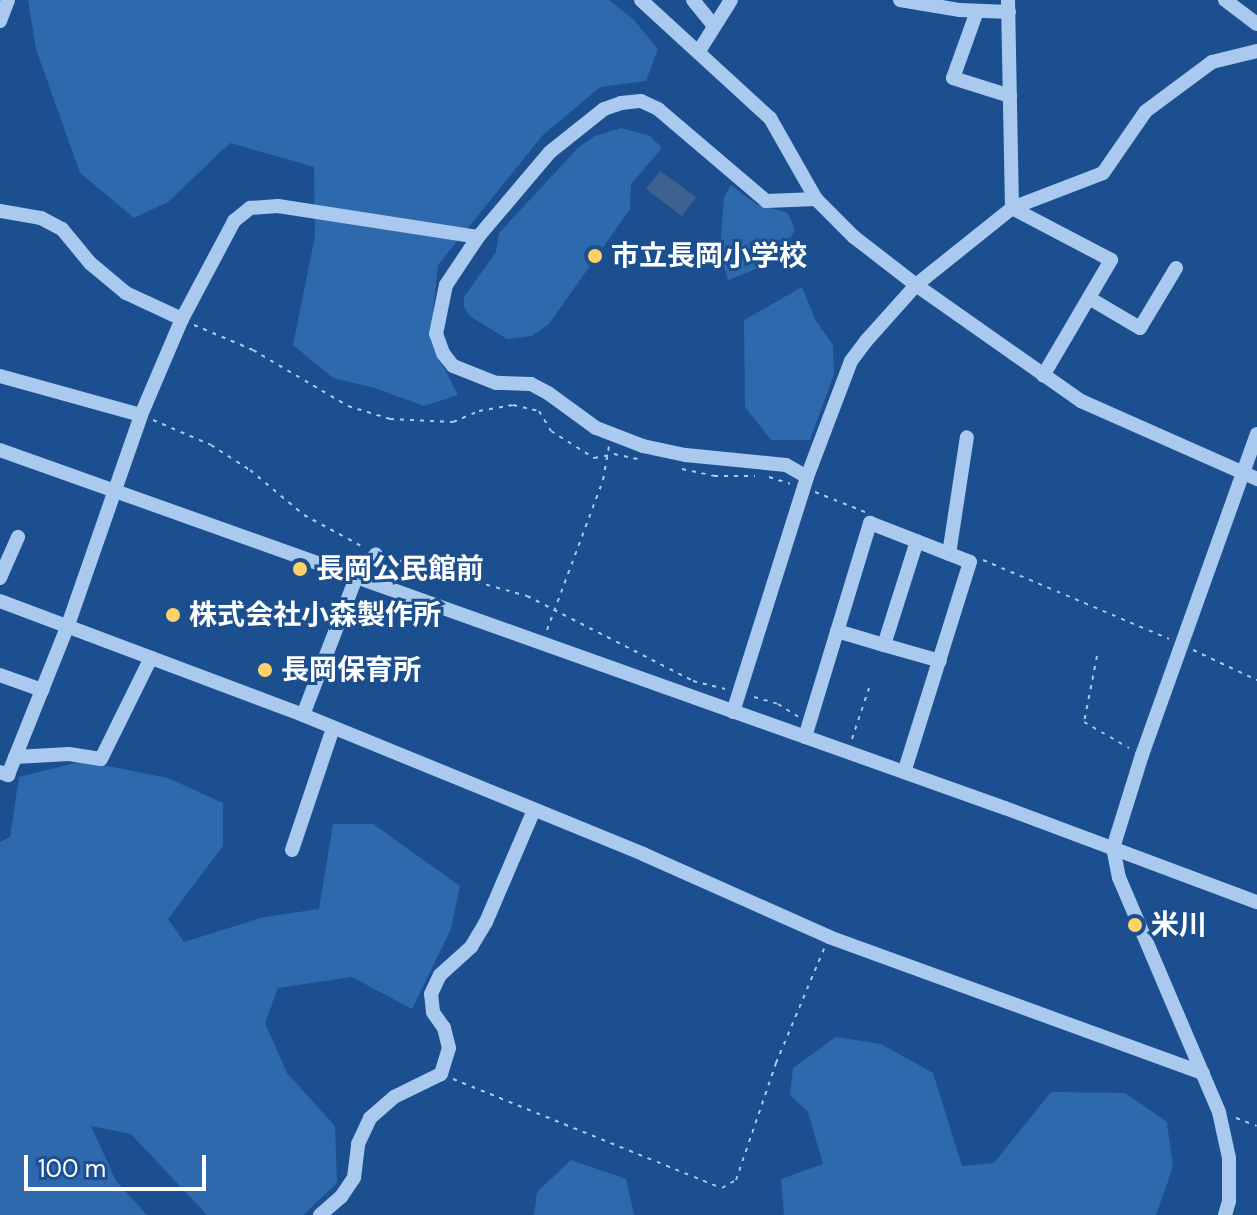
<!DOCTYPE html>
<meta charset="utf-8">
<style>
body{margin:0}
#map{position:relative;width:1257px;height:1215px;overflow:hidden;background:#1b4f8f;font-family:"DM Sans","Noto Sans JP",sans-serif}
div>[style]{position:absolute}
[style*='--x']{left:calc(var(--x)*1px);top:calc(var(--y)*1px);width:calc(var(--w)*1px);rotate:calc(var(--a)*1deg)}
.green>*{inset:0;background:#2e69ad}
.water>*{inset:0;background:#3c6290}
.path>*{height:2px;margin-top:-1px;transform-origin:0;background:repeating-linear-gradient(90deg,#a9c9ee 0 4px,transparent 0 10px)}
.minor>*{height:14px;margin:-7px;padding:0 7px;transform-origin:7px;border-radius:7px;background:#a9c9ee}
.dots>*{width:22px;height:22px;translate:-50% -50%;box-sizing:border-box;border:4px solid #1b4f8f;border-radius:50%}
span{translate:-50% -50%;white-space:nowrap;text-align:center;line-height:1.15;-webkit-text-stroke:6px #1b4f8f;paint-order:stroke}
.poi-label{font-size:28px;color:#fff;font-weight:700}
.left{translate:0 -50%;text-align:left}
.scale{position:absolute;left:24px;top:1155px;width:182px;height:36px;box-sizing:border-box;border:4px solid #fff;border-top:0;padding-left:10px;font-size:24px;line-height:28px;white-space:nowrap;color:#fff;-webkit-text-stroke:6px #1b4f8f;paint-order:stroke}
</style>
<div id="map">
<div class="green">
<i style="clip-path:polygon(28px 0,609px 0,634px 20px,658px 49px,646px 81px,600px 87px,543px 135px,438px 265px,430px 340px,458px 395px,424px 406px,375px 388px,333px 378px,293px 345px,315px 236px,314px 167px,230px 143px,168px 202px,134px 218px,80px 173px,36px 49px)"></i>
<i style="clip-path:polygon(621px 128px,650px 136px,662px 148px,631px 184px,630px 209px,549px 324px,532px 336px,507px 339px,471px 317px,464px 307px,464px 297px,496px 252px,499px 233px,578px 148px,595px 136px)"></i>
<i style="clip-path:polygon(731px 185px,756px 204px,788px 213px,795px 230px,777px 261px,728px 280px,720px 252px,724px 197px)"></i>
<i style="clip-path:polygon(802px 287px,816px 321px,833px 345px,834px 374px,810px 440px,771px 440px,745px 407px,744px 320px)"></i>
<i style="clip-path:polygon(83px 761px,168px 778px,223px 803px,223px 846px,168px 919px,184px 942px,264px 917px,319px 909px,333px 824px,373px 824px,460px 886px,451px 929px,412px 1009px,352px 977px,278px 988px,265px 1023px,287px 1073px,335px 1126px,337px 1183px,303px 1215px,207px 1215px,131px 1134px,91px 1126px,116px 1181px,147px 1215px,0 1215px,0 842px,10px 837px,19px 777px)"></i>
<i style="clip-path:polygon(836px 1037px,881px 1044px,933px 1073px,962px 1166px,994px 1163px,1051px 1092px,1125px 1093px,1167px 1122px,1173px 1167px,1156px 1215px,784px 1215px,781px 1179px,823px 1164px,808px 1112px,790px 1095px,793px 1068px)"></i>
<i style="clip-path:polygon(571px 1160px,626px 1179px,634px 1215px,534px 1215px,537px 1192px)"></i>
</div>
<div class="water">
<i style="clip-path:polygon(660px 171px,696px 197px,682px 216px,646px 189px)"></i>
</div>
<div class="path">
<i style="--x:194;--y:325;--w:64;--a:23"></i>
<i style="--x:253;--y:350;--w:110;--a:30.5"></i>
<i style="--x:348;--y:406;--w:44;--a:17.2"></i>
<i style="--x:390;--y:419;--w:63;--a:2.7"></i>
<i style="--x:453;--y:422;--w:28;--a:-23"></i>
<i style="--x:479;--y:411;--w:35;--a:-10"></i>
<i style="--x:513;--y:405;--w:27;--a:13"></i>
<i style="--x:539;--y:411;--w:23;--a:59"></i>
<i style="--x:551;--y:431;--w:51;--a:32.1"></i>
<i style="--x:594;--y:458;--w:20;--a:-11"></i>
<i style="--x:614;--y:454;--w:24;--a:12"></i>
<i style="--x:153;--y:420;--w:63;--a:23.3"></i>
<i style="--x:211;--y:445;--w:46;--a:32.7"></i>
<i style="--x:250;--y:470;--w:70;--a:39.8"></i>
<i style="--x:304;--y:515;--w:69;--a:28.4"></i>
<i style="--x:682;--y:469;--w:33;--a:12"></i>
<i style="--x:714;--y:476;--w:41;--a:0"></i>
<i style="--x:769;--y:477;--w:22;--a:18"></i>
<i style="--x:815;--y:492;--w:54;--a:21.8"></i>
<i style="--x:390;--y:558;--w:142;--a:15.5"></i>
<i style="--x:527;--y:596;--w:186;--a:27.1"></i>
<i style="--x:693;--y:681;--w:33;--a:14"></i>
<i style="--x:983;--y:560;--w:202;--a:23"></i>
<i style="--x:547;--y:630;--w:160;--a:-69.5"></i>
<i style="--x:603;--y:480;--w:34;--a:-80"></i>
<i style="--x:1193;--y:650;--w:71;--a:25.1"></i>
<i style="--x:1097;--y:656;--w:67;--a:101.1"></i>
<i style="--x:1084;--y:722;--w:52;--a:30"></i>
<i style="--x:754;--y:697;--w:25;--a:16"></i>
<i style="--x:778;--y:704;--w:25;--a:32"></i>
<i style="--x:852;--y:739;--w:54;--a:-71.6"></i>
<i style="--x:453;--y:1079;--w:290;--a:22.1"></i>
<i style="--x:722;--y:1188;--w:16;--a:-30"></i>
<i style="--x:736;--y:1180;--w:124;--a:-71.1"></i>
<i style="--x:776;--y:1063;--w:124;--a:-67.2"></i>
<i style="--x:1236;--y:1118;--w:22;--a:21"></i>
</div>
<div class="minor">
<i style="--x:641;--y:0;--w:175;--a:42.5"></i>
<i style="--x:770;--y:118;--w:93;--a:60.4"></i>
<i style="--x:816;--y:199;--w:54;--a:45"></i>
<i style="--x:854;--y:237;--w:78;--a:37.7"></i>
<i style="--x:916;--y:285;--w:202;--a:35.1"></i>
<i style="--x:1081;--y:401;--w:193;--a:23.9"></i>
<i style="--x:693;--y:0;--w:33;--a:51"></i>
<i style="--x:900;--y:0;--w:61;--a:9.5"></i>
<i style="--x:960;--y:10;--w:49;--a:2.3"></i>
<i style="--x:1008;--y:0;--w:208;--a:88.9"></i>
<i style="--x:1225;--y:0;--w:40;--a:37"></i>
<i style="--x:977;--y:11;--w:71;--a:109.7"></i>
<i style="--x:953;--y:78;--w:60;--a:17.5"></i>
<i style="--x:0;--y:21;--w:22;--a:-69"></i>
<i style="--x:699;--y:51;--w:60;--a:-57.9"></i>
<i style="--x:1012;--y:208;--w:112;--a:27.7"></i>
<i style="--x:1111;--y:260;--w:134;--a:120.4"></i>
<i style="--x:0;--y:211;--w:42;--a:9.7"></i>
<i style="--x:41;--y:218;--w:24;--a:28"></i>
<i style="--x:62;--y:229;--w:44;--a:50.5"></i>
<i style="--x:90;--y:263;--w:47;--a:39.8"></i>
<i style="--x:126;--y:293;--w:62;--a:24.9"></i>
<i style="--x:1089;--y:298;--w:59;--a:30.5"></i>
<i style="--x:1140;--y:328;--w:70;--a:-59"></i>
<i style="--x:0;--y:376;--w:146;--a:15.5"></i>
<i style="--x:0;--y:450;--w:1067;--a:19.61"></i>
<i style="--x:1005;--y:808;--w:269;--a:20.5"></i>
<i style="--x:807;--y:477;--w:24;--a:-150"></i>
<i style="--x:786;--y:465;--w:101;--a:-174.3"></i>
<i style="--x:685;--y:455;--w:43;--a:-167.9"></i>
<i style="--x:643;--y:446;--w:50;--a:-159"></i>
<i style="--x:596;--y:428;--w:59;--a:-143.9"></i>
<i style="--x:548;--y:393;--w:19;--a:-152"></i>
<i style="--x:531;--y:384;--w:35;--a:-178"></i>
<i style="--x:496;--y:383;--w:46;--a:-158.4"></i>
<i style="--x:453;--y:366;--w:16;--a:-128"></i>
<i style="--x:443;--y:353;--w:20;--a:-110"></i>
<i style="--x:436;--y:334;--w:50;--a:-78.5"></i>
<i style="--x:446;--y:285;--w:58;--a:-56.3"></i>
<i style="--x:478;--y:237;--w:111;--a:-49.7"></i>
<i style="--x:550;--y:152;--w:69;--a:-38.5"></i>
<i style="--x:604;--y:109;--w:18;--a:-19"></i>
<i style="--x:621;--y:103;--w:20;--a:-6"></i>
<i style="--x:641;--y:101;--w:19;--a:25"></i>
<i style="--x:658;--y:109;--w:142;--a:40.4"></i>
<i style="--x:766;--y:201;--w:50;--a:-2.3"></i>
<i style="--x:949;--y:554;--w:118;--a:-81.3"></i>
<i style="--x:0;--y:578;--w:45;--a:-66.3"></i>
<i style="--x:0;--y:601;--w:324;--a:20.6"></i>
<i style="--x:303;--y:715;--w:367;--a:22.2"></i>
<i style="--x:643;--y:854;--w:204;--a:24"></i>
<i style="--x:829;--y:937;--w:398;--a:20"></i>
<i style="--x:837;--y:631;--w:49;--a:16.6"></i>
<i style="--x:884;--y:645;--w:109;--a:-72.4"></i>
<i style="--x:884;--y:645;--w:58;--a:15.9"></i>
<i style="--x:0;--y:675;--w:45;--a:19.7"></i>
<i style="--x:733;--y:712;--w:246;--a:-72.5"></i>
<i style="--x:807;--y:477;--w:124;--a:-69.2"></i>
<i style="--x:851;--y:361;--w:25;--a:-53"></i>
<i style="--x:866;--y:341;--w:75;--a:-48.2"></i>
<i style="--x:916;--y:285;--w:123;--a:-38.7"></i>
<i style="--x:1012;--y:208;--w:97;--a:-21"></i>
<i style="--x:1103;--y:173;--w:75;--a:-55.3"></i>
<i style="--x:1146;--y:111;--w:82;--a:-36.6"></i>
<i style="--x:1212;--y:62;--w:46;--a:-13.7"></i>
<i style="--x:303;--y:715;--w:145;--a:-68.9"></i>
<i style="--x:355;--y:580;--w:33;--a:-51"></i>
<i style="--x:805;--y:737;--w:224;--a:-73.1"></i>
<i style="--x:870;--y:523;--w:107;--a:21.3"></i>
<i style="--x:970;--y:562;--w:220;--a:107.4"></i>
<i style="--x:15;--y:757;--w:54;--a:-3.2"></i>
<i style="--x:69;--y:754;--w:32;--a:9"></i>
<i style="--x:101;--y:759;--w:113;--a:-63.7"></i>
<i style="--x:0;--y:772;--w:9;--a:21"></i>
<i style="--x:8;--y:775;--w:162;--a:-68.2"></i>
<i style="--x:68;--y:625;--w:222;--a:-70.8"></i>
<i style="--x:141;--y:415;--w:104;--a:-66.9"></i>
<i style="--x:182;--y:319;--w:111;--a:-62"></i>
<i style="--x:234;--y:221;--w:21;--a:-39"></i>
<i style="--x:250;--y:208;--w:28;--a:-4"></i>
<i style="--x:278;--y:206;--w:202;--a:8.8"></i>
<i style="--x:292;--y:850;--w:129;--a:-71.4"></i>
<i style="--x:320;--y:1215;--w:28;--a:-41"></i>
<i style="--x:341;--y:1197;--w:23;--a:-56"></i>
<i style="--x:354;--y:1178;--w:34;--a:-83"></i>
<i style="--x:358;--y:1144;--w:29;--a:-65"></i>
<i style="--x:370;--y:1118;--w:32;--a:-41"></i>
<i style="--x:394;--y:1097;--w:52;--a:-26.1"></i>
<i style="--x:441;--y:1074;--w:27;--a:-73"></i>
<i style="--x:449;--y:1048;--w:21;--a:-104"></i>
<i style="--x:444;--y:1028;--w:19;--a:-125"></i>
<i style="--x:433;--y:1012;--w:18;--a:-96"></i>
<i style="--x:431;--y:994;--w:21;--a:-65"></i>
<i style="--x:440;--y:975;--w:42;--a:-42.1"></i>
<i style="--x:471;--y:947;--w:29;--a:-59"></i>
<i style="--x:486;--y:922;--w:122;--a:-66.8"></i>
<i style="--x:1225;--y:1215;--w:15;--a:-74"></i>
<i style="--x:1229;--y:1201;--w:43;--a:-90"></i>
<i style="--x:1229;--y:1158;--w:47;--a:-102.3"></i>
<i style="--x:1219;--y:1112;--w:254;--a:-113.1"></i>
<i style="--x:1119;--y:878;--w:31;--a:-101"></i>
<i style="--x:1113;--y:848;--w:97;--a:-72.7"></i>
<i style="--x:1142;--y:755;--w:341;--a:-70.3"></i>
</div>
<div class="dots">
<i style="left:595px;top:256px;background:#ffd166"></i>
<i style="left:300px;top:569px;background:#ffd166"></i>
<i style="left:173px;top:615px;background:#ffd166"></i>
<i style="left:265px;top:670px;background:#ffd166"></i>
<i style="left:1135px;top:925px;background:#ffd166"></i>
</div>
<div class="poi-label">
<span class="left" style="left:611px;top:256px">市立長岡小学校</span>
<span class="left" style="left:316px;top:569px">長岡公民館前</span>
<span class="left" style="left:189px;top:615px">株式会社小森製作所</span>
<span class="left" style="left:281px;top:670px">長岡保育所</span>
<span class="left" style="left:1151px;top:925px">米川</span>
</div>
<div class="scale">100 m</div>
</div>
